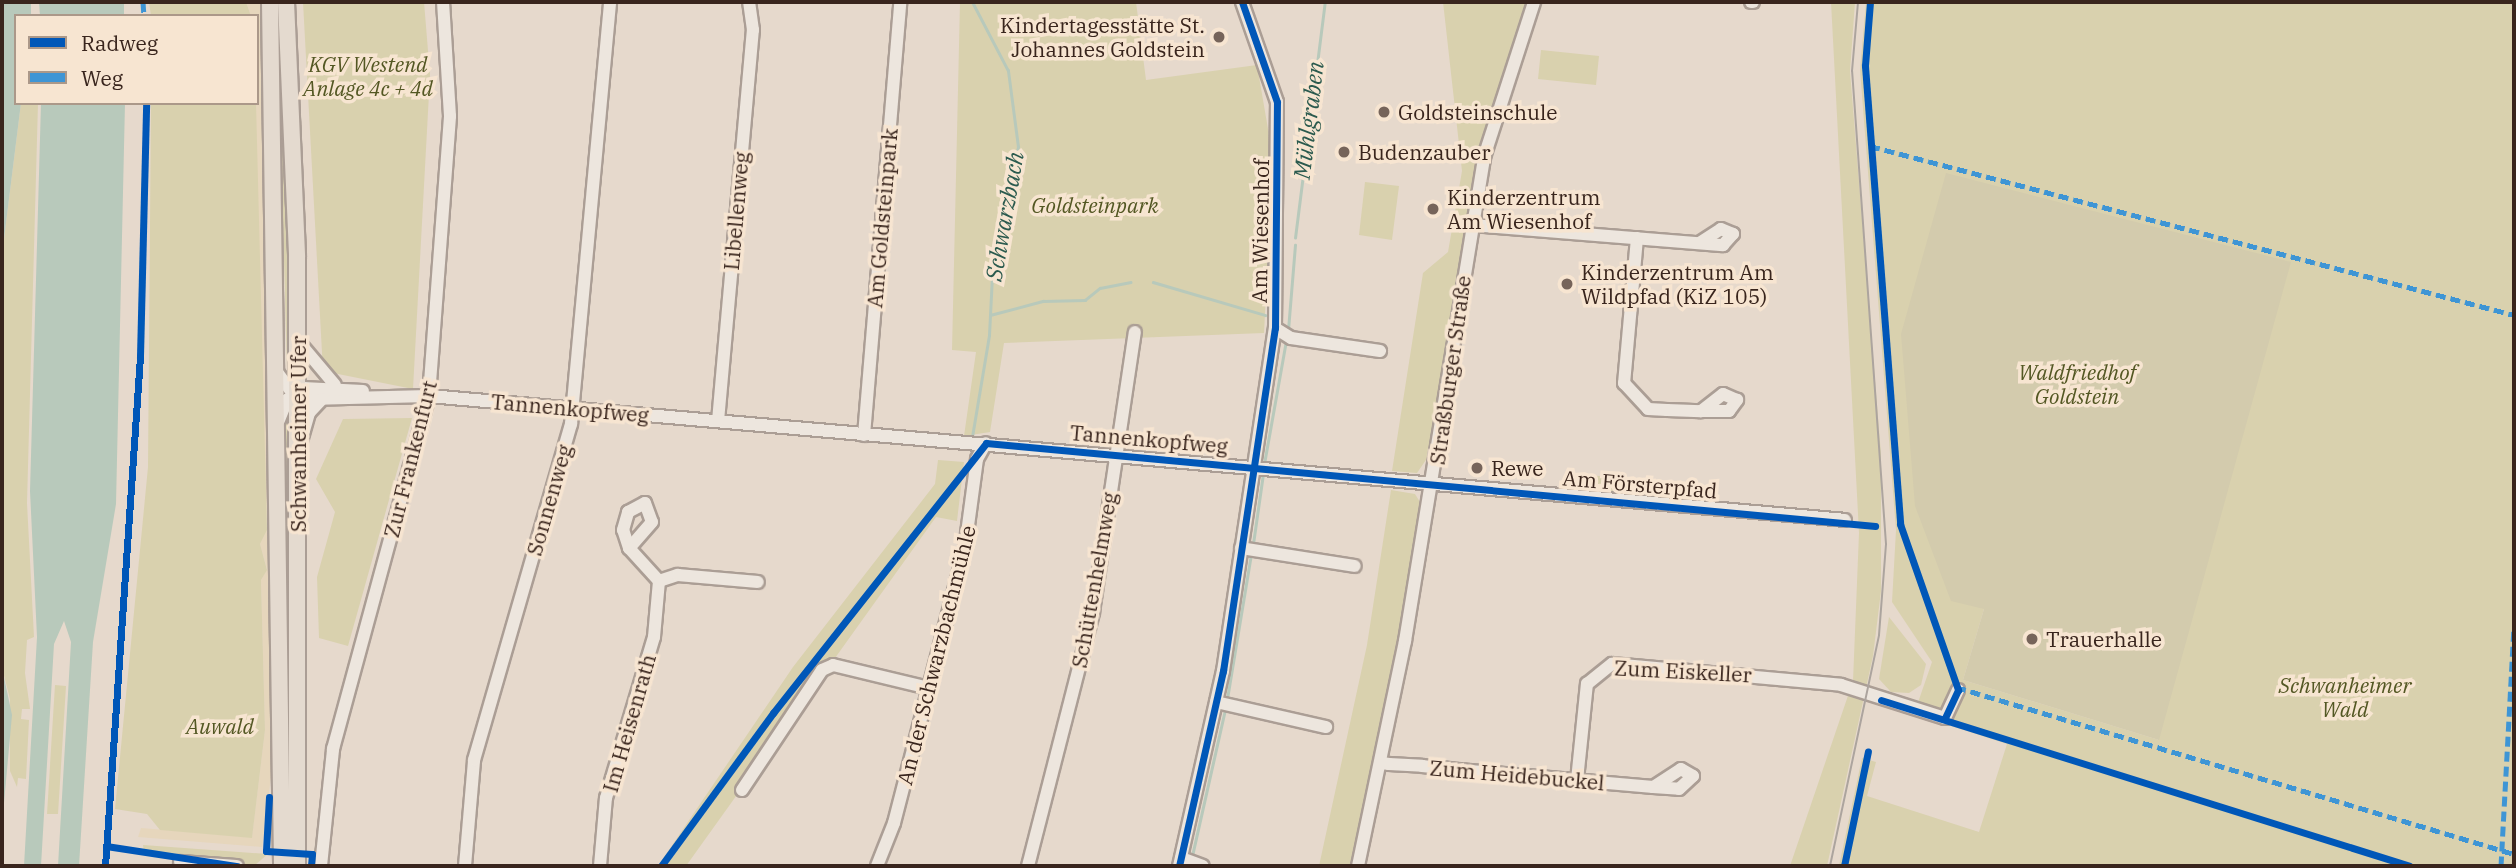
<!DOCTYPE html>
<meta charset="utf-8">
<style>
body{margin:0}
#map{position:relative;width:2516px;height:868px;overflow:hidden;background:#e6d9cc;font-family:"IBM Plex Serif",serif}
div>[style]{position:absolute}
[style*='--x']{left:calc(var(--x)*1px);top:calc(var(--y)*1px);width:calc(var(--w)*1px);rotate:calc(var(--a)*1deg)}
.farmland>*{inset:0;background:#e6d6bc}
.green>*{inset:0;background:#d9d1ae}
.cemetery>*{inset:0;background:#d3cbad}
.water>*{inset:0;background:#b8c9bb}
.stream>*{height:2.5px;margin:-1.25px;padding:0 1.25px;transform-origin:1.25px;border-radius:1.25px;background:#b8c9bb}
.roads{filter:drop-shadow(2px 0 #ab9e95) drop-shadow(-2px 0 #ab9e95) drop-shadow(0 2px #ab9e95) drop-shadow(0 -2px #ab9e95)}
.minor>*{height:12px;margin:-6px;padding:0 6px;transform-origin:6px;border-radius:6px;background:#ede6de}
.major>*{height:16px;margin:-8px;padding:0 8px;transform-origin:8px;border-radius:8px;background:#e4dacf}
.tram>*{height:2px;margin:-1px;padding:0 1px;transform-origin:1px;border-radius:1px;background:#aca49e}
.quiet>*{height:5px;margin-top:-2.5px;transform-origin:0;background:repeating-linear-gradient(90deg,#3e95d5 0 10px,transparent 0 15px)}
.cycleway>*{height:7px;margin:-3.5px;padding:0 3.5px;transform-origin:3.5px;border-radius:3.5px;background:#0057b8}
.dots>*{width:19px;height:19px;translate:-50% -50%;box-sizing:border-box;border:4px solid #f7e5d1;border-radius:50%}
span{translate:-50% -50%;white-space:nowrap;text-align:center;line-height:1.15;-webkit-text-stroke:7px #f7e5d1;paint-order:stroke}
.poi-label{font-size:21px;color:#39251d}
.right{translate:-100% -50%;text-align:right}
.left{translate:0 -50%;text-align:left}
.park-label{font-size:21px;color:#535723;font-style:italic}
.street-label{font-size:21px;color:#39251d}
.water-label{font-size:23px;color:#2b5a4e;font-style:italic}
.frame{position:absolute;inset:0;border:4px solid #39251d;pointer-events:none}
.legend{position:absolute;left:14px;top:14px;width:245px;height:91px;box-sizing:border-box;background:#f7e5d1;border:2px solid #ab9889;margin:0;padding:9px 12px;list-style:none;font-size:21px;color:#39251d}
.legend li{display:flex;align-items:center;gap:14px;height:35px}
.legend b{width:35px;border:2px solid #ab9889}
</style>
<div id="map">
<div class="farmland">
<i style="clip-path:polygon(246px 2px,263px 2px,275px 746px,262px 847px,138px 837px,141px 828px,252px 837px,265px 730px,261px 580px,267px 569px,260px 544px,267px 530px,255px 218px,257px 16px,251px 16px)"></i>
</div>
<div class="green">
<i style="clip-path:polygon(149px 2px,246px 2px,251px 16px,151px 16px)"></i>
<i style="clip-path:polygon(277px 2px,288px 120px,291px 381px,287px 370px)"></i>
<i style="clip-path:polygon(303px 2px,424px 2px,430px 75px,413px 389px,323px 371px)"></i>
<i style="clip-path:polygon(960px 2px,1136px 2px,1146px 80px,1257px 65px,1273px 158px,1264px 333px,1004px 343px,990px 432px,964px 436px,976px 352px,952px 350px)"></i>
<i style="clip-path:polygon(1443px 2px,1528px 2px,1486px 125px,1430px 454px,1417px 473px,1392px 471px,1423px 273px,1448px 252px,1462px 171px)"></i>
<i style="clip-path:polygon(1831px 2px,1855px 2px,1850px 71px,1881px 454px,1881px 591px,1873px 656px,1827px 866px,1790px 866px,1853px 681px,1859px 533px)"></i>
<i style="clip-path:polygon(evenodd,1866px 2px,2514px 2px,2514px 866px,1839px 866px,1862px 758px,1876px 762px,1867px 796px,1979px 832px,2007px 744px,1914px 714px,1932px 662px,1892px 602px,1896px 530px,1860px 70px,1866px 2px,1984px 609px,2159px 740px,1963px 680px,1984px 609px)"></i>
<i style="clip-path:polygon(1541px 50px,1599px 56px,1596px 85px,1538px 79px)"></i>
<i style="clip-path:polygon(21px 103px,38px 103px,27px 503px,34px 637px,27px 640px,25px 673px,30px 709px,22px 709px,21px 719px,29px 720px,26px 779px,18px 778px,17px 787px,10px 771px,10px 699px,2px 668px,2px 255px)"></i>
<i style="clip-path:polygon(151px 103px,256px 103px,267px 530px,260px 544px,267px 570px,261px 580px,265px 730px,252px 838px,160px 830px,147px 814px,115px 809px,148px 467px)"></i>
<i style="clip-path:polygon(1365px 182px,1399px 186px,1392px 240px,1359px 235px)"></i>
<i style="clip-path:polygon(290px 408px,291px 797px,288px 850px,283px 424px)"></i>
<i style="clip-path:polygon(412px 418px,348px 646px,319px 638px,317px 577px,335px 512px,316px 479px,343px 419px)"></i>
<i style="clip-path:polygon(938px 460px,964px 462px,957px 521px,936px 517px,686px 866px,658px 866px,793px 667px,935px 484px)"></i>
<i style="clip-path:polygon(1577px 474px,1655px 481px,1653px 496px,1575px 490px)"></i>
<i style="clip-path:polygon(1391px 490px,1415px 494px,1420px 502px,1386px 719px,1352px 866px,1319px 866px,1367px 645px)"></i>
<i style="clip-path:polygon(1889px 617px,1926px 664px,1921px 685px,1909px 693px,1891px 692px,1879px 679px)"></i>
<i style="clip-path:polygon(55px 685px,66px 686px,58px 814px,47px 814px)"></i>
<i style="clip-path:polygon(143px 845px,268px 854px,255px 865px,212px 863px,144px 852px)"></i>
</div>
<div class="cemetery">
<i style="clip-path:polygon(1946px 173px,2291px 262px,2159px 740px,1963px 680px,1984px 609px,1951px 601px,1915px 506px,1901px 334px)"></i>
</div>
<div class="water">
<i style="clip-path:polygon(2px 2px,31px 2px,31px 16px,16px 16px,16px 103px,21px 103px,2px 255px)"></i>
<i style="clip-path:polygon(39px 2px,124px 2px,124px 16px,40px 16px)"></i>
<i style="clip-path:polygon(41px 103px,125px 103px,116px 504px,93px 642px,79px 866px,58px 866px,71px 642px,64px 621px,54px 644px,41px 866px,24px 866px,37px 637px,30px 491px)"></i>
<i style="clip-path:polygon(2px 668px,12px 715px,2px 825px)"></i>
</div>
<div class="stream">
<i style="--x:1295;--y:238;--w:238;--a:-82.8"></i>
<i style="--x:1153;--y:282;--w:117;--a:16.4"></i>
<i style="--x:990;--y:315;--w:55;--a:-14.8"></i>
<i style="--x:1043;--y:301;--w:42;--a:-1.4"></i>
<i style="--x:1085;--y:300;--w:19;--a:-39"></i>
<i style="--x:1100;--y:288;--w:31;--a:-11"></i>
<i style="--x:1288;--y:330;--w:85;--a:-85.3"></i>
<i style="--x:972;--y:437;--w:103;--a:-80.5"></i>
<i style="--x:989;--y:335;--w:79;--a:-87.1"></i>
<i style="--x:993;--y:256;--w:112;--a:-77.1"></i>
<i style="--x:1018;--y:147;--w:77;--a:-97.5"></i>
<i style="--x:1008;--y:71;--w:78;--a:-117.6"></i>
<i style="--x:1264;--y:464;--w:126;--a:-79.9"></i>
<i style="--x:1253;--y:544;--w:71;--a:-81.9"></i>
<i style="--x:1227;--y:699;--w:147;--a:-80.6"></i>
<i style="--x:1192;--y:856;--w:151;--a:-77.3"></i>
</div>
<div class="roads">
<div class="minor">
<i style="--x:1751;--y:2;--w:2;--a:0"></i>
<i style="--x:1472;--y:225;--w:252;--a:4.6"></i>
<i style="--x:1723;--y:245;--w:15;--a:-48"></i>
<i style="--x:1733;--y:234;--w:13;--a:-157"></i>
<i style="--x:1721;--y:229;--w:24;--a:147"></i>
<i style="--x:1637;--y:238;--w:146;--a:95.1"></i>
<i style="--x:1624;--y:383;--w:35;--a:47"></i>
<i style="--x:1648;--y:409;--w:19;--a:3"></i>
<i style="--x:1667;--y:410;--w:34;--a:2"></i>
<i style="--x:1701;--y:411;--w:28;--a:0"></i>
<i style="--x:1729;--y:411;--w:14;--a:-54"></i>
<i style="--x:1737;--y:400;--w:15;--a:-157"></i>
<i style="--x:1723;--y:394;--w:28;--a:142"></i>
<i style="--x:1275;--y:328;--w:19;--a:32"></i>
<i style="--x:1291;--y:338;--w:90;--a:8.3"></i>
<i style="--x:298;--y:341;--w:57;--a:49.9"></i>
<i style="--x:277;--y:372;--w:27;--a:54"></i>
<i style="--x:293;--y:394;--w:16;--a:18"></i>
<i style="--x:308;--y:399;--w:121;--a:-1.4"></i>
<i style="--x:429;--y:396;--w:1421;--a:5"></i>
<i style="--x:279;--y:420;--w:22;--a:-68"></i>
<i style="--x:287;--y:400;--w:20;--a:-37"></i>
<i style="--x:303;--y:388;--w:60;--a:2.9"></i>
<i style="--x:718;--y:421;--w:393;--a:-84.9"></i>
<i style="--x:753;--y:30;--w:28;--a:-98"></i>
<i style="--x:864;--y:435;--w:434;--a:-85.2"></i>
<i style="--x:301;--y:441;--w:29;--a:-74"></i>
<i style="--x:309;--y:413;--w:19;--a:-47"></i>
<i style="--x:629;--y:548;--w:19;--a:-108"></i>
<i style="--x:623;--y:530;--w:19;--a:-74"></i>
<i style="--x:628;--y:512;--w:19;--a:-28"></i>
<i style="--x:645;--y:503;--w:20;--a:70"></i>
<i style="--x:652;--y:522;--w:35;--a:131"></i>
<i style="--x:629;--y:548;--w:45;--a:47.7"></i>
<i style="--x:1241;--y:548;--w:115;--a:9"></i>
<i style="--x:1216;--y:702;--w:113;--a:12.8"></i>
<i style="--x:1382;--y:763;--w:7;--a:8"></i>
<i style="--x:1389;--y:764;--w:33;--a:3"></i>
<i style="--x:1422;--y:766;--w:37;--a:6"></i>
<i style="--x:1459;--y:770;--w:195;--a:5"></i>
<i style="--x:1653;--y:787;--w:26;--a:4"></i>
<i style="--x:1679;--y:789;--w:19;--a:-43"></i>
<i style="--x:1693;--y:776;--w:14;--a:-150"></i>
<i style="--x:1681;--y:769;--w:33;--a:147"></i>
<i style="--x:1577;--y:780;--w:97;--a:-84.1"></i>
<i style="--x:1587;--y:684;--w:32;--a:-39"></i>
<i style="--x:1612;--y:664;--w:230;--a:5.2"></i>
<i style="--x:1841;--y:685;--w:109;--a:17.6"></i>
<i style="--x:1945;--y:718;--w:31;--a:-65"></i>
<i style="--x:742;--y:790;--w:144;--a:-56.3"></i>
<i style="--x:822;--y:670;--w:12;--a:-24"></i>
<i style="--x:833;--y:665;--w:99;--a:13.5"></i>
<i style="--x:1181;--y:858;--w:23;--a:20"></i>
<i style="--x:180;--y:862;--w:57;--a:4"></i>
<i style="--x:321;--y:866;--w:118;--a:-84.1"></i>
<i style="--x:333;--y:749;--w:366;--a:-74.8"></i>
<i style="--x:429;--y:396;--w:281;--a:-85.7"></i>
<i style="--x:450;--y:116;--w:114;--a:-93.5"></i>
<i style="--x:465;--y:866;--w:106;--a:-85.1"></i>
<i style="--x:474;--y:760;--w:350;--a:-73.9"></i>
<i style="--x:571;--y:424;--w:424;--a:-84.7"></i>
<i style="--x:600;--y:866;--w:68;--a:-85"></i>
<i style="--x:606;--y:798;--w:168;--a:-73.4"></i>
<i style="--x:654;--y:637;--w:56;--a:-84.9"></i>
<i style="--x:659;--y:581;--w:20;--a:-18"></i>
<i style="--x:678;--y:575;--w:80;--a:5"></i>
<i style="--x:877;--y:866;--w:46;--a:-68.4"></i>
<i style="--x:894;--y:823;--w:284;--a:-75.5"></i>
<i style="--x:965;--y:548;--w:90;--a:-82.3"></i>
<i style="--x:977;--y:459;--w:18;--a:-61"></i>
<i style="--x:1028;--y:866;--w:262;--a:-75.6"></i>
<i style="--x:1093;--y:612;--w:283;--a:-81.5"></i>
<i style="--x:1179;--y:866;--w:200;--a:-77.3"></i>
<i style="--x:1223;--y:671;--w:347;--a:-81.4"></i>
<i style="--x:1275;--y:328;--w:226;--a:-89.5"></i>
<i style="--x:1277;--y:102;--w:106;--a:-109.3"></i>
<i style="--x:1358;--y:866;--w:230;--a:-78.2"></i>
<i style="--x:1405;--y:641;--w:494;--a:-80.7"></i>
<i style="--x:1485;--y:154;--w:160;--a:-72.1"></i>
</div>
<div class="major">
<i style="--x:270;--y:2;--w:864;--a:89.2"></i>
<i style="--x:286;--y:2;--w:255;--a:87.5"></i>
<i style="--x:297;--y:257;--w:609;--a:90"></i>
</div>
</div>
<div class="tram">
<i style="--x:1830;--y:866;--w:236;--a:-78"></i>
<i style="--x:1879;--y:635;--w:91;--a:-85.6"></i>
<i style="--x:1886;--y:544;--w:474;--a:-94.1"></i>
<i style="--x:1852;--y:71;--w:69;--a:-85"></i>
</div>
<div class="quiet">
<i style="--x:143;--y:2;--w:14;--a:86"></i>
<i style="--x:1870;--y:146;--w:666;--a:14.7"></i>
<i style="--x:1956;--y:687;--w:582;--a:16.66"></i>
<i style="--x:2501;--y:866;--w:240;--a:-86.9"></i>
</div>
<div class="cycleway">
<i style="--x:1870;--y:2;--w:64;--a:94.5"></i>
<i style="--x:1865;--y:66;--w:459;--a:85.6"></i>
<i style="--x:1900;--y:524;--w:176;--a:70.7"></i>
<i style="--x:1958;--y:690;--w:31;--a:115"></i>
<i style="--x:1881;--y:700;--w:554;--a:17.42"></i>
<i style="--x:269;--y:797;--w:54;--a:93.2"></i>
<i style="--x:266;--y:851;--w:46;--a:3.7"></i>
<i style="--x:312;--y:854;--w:12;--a:95"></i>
<i style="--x:106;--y:846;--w:133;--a:8.7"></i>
<i style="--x:105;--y:866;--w:511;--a:-86.07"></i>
<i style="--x:140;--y:356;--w:253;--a:-88.6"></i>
<i style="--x:661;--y:866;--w:190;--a:-53.8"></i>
<i style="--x:773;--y:713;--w:344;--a:-51.7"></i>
<i style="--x:986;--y:443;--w:893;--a:5.33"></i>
<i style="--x:1179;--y:866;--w:200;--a:-77.3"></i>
<i style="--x:1223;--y:671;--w:347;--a:-81.4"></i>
<i style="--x:1275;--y:328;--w:226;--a:-89.5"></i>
<i style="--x:1277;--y:102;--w:106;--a:-109.3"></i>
<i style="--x:1844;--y:866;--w:117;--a:-78.2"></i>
</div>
<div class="dots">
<i style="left:1219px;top:37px;background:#76645a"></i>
<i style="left:1384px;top:112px;background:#76645a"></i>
<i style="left:1344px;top:152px;background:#76645a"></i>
<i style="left:1433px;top:209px;background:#76645a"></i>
<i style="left:1567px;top:284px;background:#76645a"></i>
<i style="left:1477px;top:468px;background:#76645a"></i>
<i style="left:2032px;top:639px;background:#76645a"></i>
</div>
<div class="poi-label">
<span class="right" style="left:1205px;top:37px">Kindertagesstätte St.<br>Johannes Goldstein</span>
<span class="left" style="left:1398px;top:112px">Goldsteinschule</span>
<span class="left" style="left:1358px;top:152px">Budenzauber</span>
<span class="left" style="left:1447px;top:209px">Kinderzentrum<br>Am Wiesenhof</span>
<span class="left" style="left:1581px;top:284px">Kinderzentrum Am<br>Wildpfad (KiZ 105)</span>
<span class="left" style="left:1491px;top:468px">Rewe</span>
<span class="left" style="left:2046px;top:639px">Trauerhalle</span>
</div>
<div class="park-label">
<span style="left:368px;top:76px">KGV Westend<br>Anlage 4c + 4d</span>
<span style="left:1095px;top:205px">Goldsteinpark</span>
<span style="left:2077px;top:384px">Waldfriedhof<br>Goldstein</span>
<span style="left:2345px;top:697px">Schwanheimer<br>Wald</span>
<span style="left:220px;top:726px">Auwald</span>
</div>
<div class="street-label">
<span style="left:736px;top:211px;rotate:-85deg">Libellenweg</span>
<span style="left:882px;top:218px;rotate:-85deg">Am Goldsteinpark</span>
<span style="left:1260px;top:231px;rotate:-89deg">Am Wiesenhof</span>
<span style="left:1450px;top:370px;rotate:-82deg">Straßburger Straße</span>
<span style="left:570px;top:408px;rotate:5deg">Tannenkopfweg</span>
<span style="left:298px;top:434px;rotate:-90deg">Schwanheimer Ufer</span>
<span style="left:1149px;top:439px;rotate:5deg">Tannenkopfweg</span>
<span style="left:410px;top:459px;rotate:-76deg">Zur Frankenfurt</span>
<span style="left:1640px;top:484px;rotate:5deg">Am Försterpfad</span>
<span style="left:549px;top:500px;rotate:-74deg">Sonnenweg</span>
<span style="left:1094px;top:580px;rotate:-80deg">Schüttenhelmweg</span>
<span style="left:936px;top:655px;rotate:-76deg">An der Schwarzbachmühle</span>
<span style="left:1683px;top:671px;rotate:3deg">Zum Eiskeller</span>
<span style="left:629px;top:723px;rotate:-74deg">Im Heisenrath</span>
<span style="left:1517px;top:775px;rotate:5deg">Zum Heidebuckel</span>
</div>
<div class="water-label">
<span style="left:1308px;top:120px;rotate:-83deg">Mühlgraben</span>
<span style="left:1004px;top:216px;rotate:-80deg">Schwarzbach</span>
</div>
<div class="frame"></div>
<ul class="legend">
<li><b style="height:9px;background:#0057b8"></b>Radweg</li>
<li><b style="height:9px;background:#3e95d5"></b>Weg</li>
</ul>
</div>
